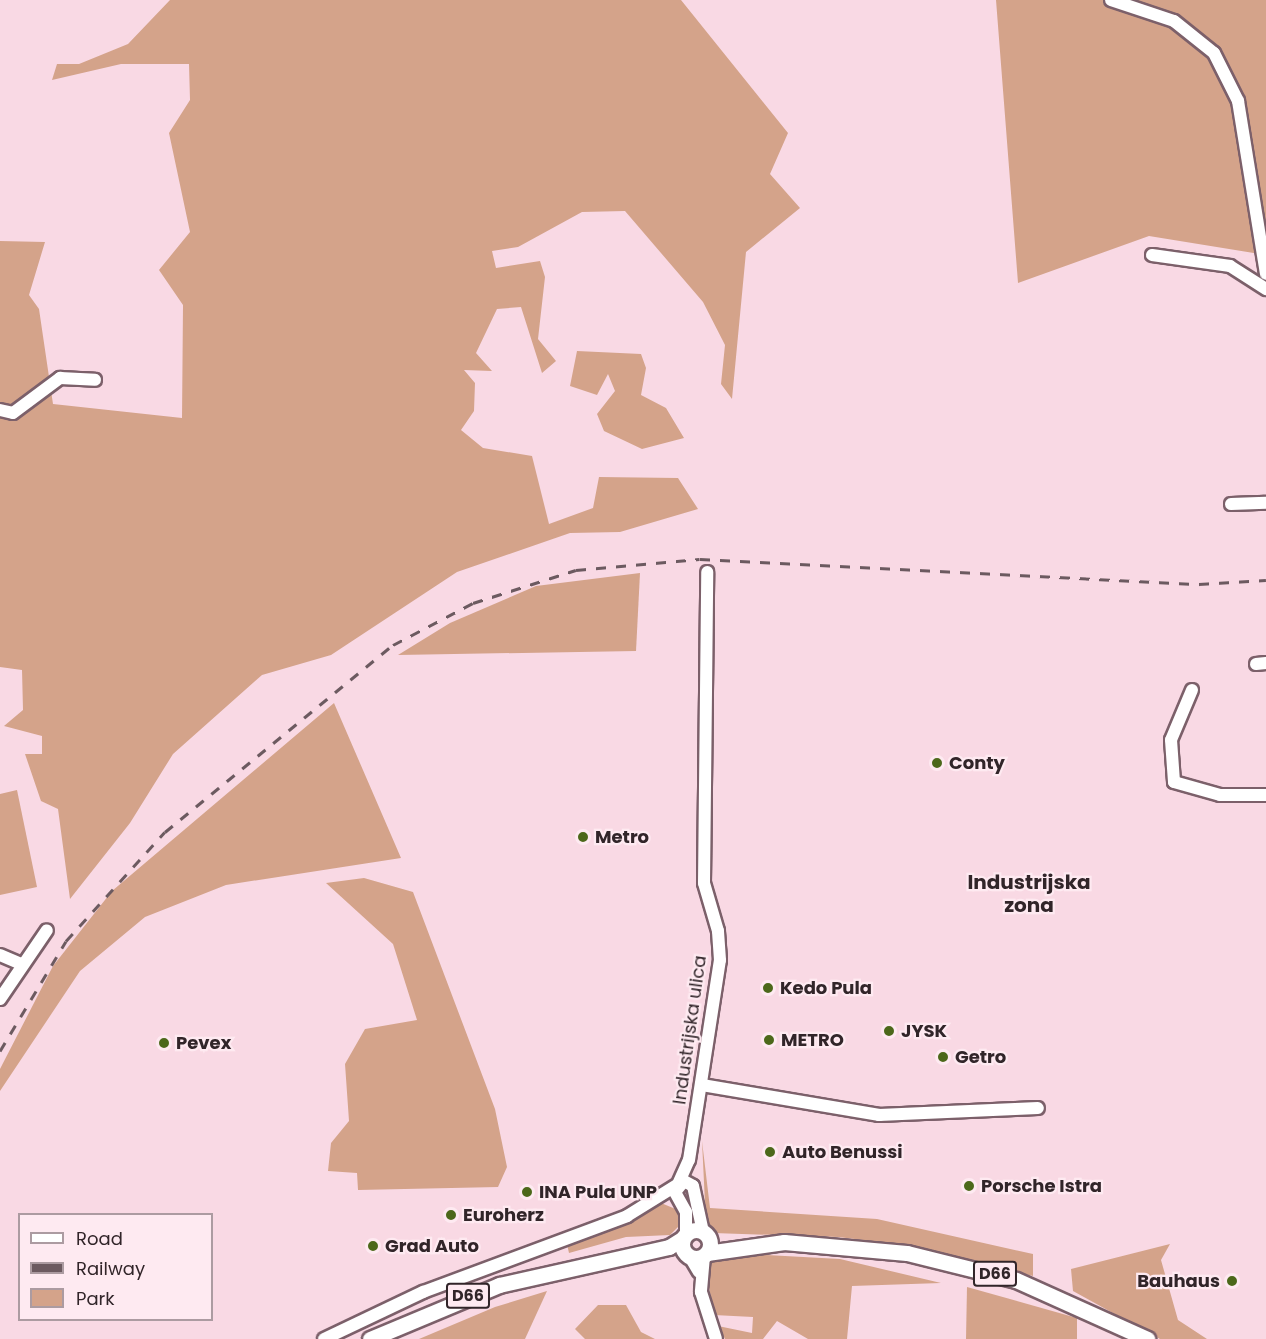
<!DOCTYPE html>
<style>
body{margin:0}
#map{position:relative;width:1266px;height:1339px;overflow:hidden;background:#f9d9e4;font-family:Poppins,sans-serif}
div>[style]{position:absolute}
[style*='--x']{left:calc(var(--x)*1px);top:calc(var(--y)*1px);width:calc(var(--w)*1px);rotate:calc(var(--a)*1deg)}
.green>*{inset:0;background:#d4a38a}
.roads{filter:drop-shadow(2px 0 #7c606a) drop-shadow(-2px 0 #7c606a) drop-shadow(0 2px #7c606a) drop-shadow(0 -2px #7c606a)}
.minor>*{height:12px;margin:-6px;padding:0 6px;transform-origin:6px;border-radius:6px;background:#fff}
.major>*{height:15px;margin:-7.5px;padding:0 7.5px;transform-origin:7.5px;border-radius:7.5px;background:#fff}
.major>.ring{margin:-7.5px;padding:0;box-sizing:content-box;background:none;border:15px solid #fff;border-radius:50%}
.rail>*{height:3px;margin-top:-1.5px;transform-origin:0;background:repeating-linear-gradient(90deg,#6c5a60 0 10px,transparent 0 20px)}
.dots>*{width:16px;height:16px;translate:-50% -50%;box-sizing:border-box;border:3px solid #feeaf1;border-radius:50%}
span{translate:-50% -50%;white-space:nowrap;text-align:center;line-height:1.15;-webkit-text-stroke:4.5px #feeaf1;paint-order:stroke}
.shield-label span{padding:2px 4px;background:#feeaf1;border:2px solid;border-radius:4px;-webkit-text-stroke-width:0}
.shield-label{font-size:16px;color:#312529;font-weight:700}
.poi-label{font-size:18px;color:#312529;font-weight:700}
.left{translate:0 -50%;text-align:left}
.right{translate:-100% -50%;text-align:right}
.street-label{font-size:18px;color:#312529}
.neighbourhood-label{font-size:20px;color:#312529;font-weight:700}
.legend{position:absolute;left:18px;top:1213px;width:195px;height:108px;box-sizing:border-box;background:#feeaf1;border:2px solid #ac9ba1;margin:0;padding:8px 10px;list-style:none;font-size:18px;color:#312529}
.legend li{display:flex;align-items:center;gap:12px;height:30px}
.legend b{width:30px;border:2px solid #ac9ba1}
</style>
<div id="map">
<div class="green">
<i style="clip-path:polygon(170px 0,681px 0,788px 133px,770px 174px,800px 208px,746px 252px,732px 399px,721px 384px,725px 345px,703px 302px,625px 211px,582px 212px,518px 247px,492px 251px,496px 268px,540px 261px,545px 277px,538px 339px,556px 361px,542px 373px,521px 307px,497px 309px,476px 353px,492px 371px,464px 370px,475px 383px,474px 411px,461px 430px,483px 448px,532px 456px,549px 524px,593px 508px,599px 477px,678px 478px,698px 509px,620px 532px,570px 533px,457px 572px,331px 655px,262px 675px,173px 754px,130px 823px,70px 899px,58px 809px,41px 801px,25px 754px,42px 754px,42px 736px,4px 726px,23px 710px,22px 670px,0 667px,0 241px,45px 242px,29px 295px,39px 309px,53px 404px,182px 418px,183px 305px,159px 270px,190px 232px,169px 133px,190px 100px,189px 64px,121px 64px,52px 80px,57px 64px,79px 64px,128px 44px)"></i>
<i style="clip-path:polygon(996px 0,1266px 0,1266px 255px,1149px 236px,1018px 283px)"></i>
<i style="clip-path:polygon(577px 351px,641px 354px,646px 368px,641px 395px,666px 408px,684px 438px,642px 449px,604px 431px,597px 414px,615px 391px,608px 374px,597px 395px,570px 386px)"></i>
<i style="clip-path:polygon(640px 573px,636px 651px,398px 655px,450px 623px,536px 586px)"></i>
<i style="clip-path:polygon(334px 703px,401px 858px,226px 885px,145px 917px,80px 971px,0 1091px,0 1069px,53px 966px,112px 891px)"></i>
<i style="clip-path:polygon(17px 790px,37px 887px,0 895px,0 794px)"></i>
<i style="clip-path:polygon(364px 878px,413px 892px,495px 1109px,507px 1167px,498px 1187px,358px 1190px,357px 1173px,328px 1171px,331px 1143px,349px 1121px,345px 1064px,365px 1029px,417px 1020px,393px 944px,326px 883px)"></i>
<i style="clip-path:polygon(702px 1141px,710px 1208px,877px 1219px,1033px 1254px,1033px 1276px,905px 1245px,838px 1237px,713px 1233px,706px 1224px)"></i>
<i style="clip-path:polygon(661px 1203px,678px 1210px,678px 1227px,670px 1235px,626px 1237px,569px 1253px,566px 1240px,632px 1219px)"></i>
<i style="clip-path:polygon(1170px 1244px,1161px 1260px,1178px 1320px,1207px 1339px,1160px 1339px,1073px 1291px,1071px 1269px)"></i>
<i style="clip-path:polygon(728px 1253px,840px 1259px,941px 1283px,852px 1286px,847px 1339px,808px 1339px,777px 1321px,763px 1339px,725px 1339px,718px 1326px,752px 1333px,753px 1317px,714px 1315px,705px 1265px,708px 1259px)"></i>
<i style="clip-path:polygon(967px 1287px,1077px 1318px,1077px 1339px,966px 1339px)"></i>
<i style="clip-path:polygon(547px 1291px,525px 1339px,419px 1339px,495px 1307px)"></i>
<i style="clip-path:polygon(598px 1305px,626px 1305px,641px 1332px,655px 1339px,585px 1339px,575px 1329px)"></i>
</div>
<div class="roads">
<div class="minor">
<i style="--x:1111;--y:0;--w:66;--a:18.4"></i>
<i style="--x:1174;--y:21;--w:51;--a:38.7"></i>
<i style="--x:1214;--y:53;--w:54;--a:63.4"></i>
<i style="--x:1238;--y:101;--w:175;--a:80.8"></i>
<i style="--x:1152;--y:255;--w:79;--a:8"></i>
<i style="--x:1230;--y:266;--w:43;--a:32.6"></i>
<i style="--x:0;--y:410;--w:13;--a:13"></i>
<i style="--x:13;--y:413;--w:59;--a:-36.7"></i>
<i style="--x:60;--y:378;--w:35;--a:3"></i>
<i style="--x:1231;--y:504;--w:35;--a:-2"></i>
<i style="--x:1256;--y:664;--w:10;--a:-6"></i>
<i style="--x:1192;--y:690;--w:54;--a:112.8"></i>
<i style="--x:1171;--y:740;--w:42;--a:85.9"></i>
<i style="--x:1174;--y:782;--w:48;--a:15.8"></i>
<i style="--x:1220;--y:795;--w:46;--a:0"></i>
<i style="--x:0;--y:955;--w:23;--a:23"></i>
<i style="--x:0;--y:999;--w:83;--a:-55.7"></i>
<i style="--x:702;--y:1085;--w:180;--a:9.6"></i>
<i style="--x:879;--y:1115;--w:159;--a:-2.5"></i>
<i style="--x:679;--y:1182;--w:24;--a:-66"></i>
<i style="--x:689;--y:1160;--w:202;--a:-81.2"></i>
<i style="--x:720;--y:960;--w:29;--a:-94"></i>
<i style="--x:718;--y:931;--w:50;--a:-106.3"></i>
<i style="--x:704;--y:883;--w:311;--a:-89.4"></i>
<i style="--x:686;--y:1234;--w:22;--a:-90"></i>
<i style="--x:686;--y:1212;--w:23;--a:-119"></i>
<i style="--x:675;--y:1192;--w:14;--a:-51"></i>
<i style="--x:684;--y:1181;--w:10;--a:29"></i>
<i style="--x:693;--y:1186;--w:47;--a:77.7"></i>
<i style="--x:704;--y:1256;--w:36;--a:95"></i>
<i style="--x:701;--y:1292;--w:49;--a:72.3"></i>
<i style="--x:690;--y:1257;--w:17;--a:59"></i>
<i style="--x:324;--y:1339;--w:110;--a:-25.4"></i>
<i style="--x:423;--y:1292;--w:218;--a:-20.4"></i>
<i style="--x:627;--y:1216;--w:59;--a:-31.8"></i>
</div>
<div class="major">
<i class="ring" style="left:682px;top:1230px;width:13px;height:13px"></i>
<i style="--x:707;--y:1253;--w:78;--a:-8.1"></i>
<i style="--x:784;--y:1242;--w:123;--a:5.1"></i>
<i style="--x:907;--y:1253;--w:112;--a:13.9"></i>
<i style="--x:1016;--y:1280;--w:144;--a:24.2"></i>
<i style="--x:370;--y:1339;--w:140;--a:-22.7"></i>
<i style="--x:499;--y:1285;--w:174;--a:-12.6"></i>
<i style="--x:669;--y:1247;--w:15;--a:-32"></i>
</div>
</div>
<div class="rail">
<i style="--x:0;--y:1051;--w:128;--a:-59"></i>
<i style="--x:66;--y:941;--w:147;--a:-47.8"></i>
<i style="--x:165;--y:832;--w:295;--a:-39.4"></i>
<i style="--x:393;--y:645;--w:90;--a:-27.7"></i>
<i style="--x:473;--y:603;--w:108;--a:-17.8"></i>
<i style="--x:576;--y:570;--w:124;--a:-5.1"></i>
<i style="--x:700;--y:559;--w:500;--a:2.9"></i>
<i style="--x:1199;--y:584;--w:67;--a:-3.4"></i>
</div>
<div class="dots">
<i style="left:937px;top:763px;background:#4c681a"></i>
<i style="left:583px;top:837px;background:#4c681a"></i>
<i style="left:768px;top:988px;background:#4c681a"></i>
<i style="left:889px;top:1031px;background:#4c681a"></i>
<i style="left:769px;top:1040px;background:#4c681a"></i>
<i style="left:164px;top:1043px;background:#4c681a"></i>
<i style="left:943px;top:1057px;background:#4c681a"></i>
<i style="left:770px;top:1152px;background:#4c681a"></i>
<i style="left:969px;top:1186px;background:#4c681a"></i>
<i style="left:527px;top:1192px;background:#4c681a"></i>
<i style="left:451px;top:1215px;background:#4c681a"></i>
<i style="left:373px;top:1246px;background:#4c681a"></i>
<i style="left:1232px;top:1281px;background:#4c681a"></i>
</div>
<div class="shield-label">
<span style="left:995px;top:1274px">D66</span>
<span style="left:468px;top:1296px">D66</span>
</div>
<div class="poi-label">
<span class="left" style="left:949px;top:763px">Conty</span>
<span class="left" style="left:595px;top:837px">Metro</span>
<span class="left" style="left:780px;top:988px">Kedo Pula</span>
<span class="left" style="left:901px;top:1031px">JYSK</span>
<span class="left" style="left:781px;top:1040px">METRO</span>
<span class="left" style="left:176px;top:1043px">Pevex</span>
<span class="left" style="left:955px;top:1057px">Getro</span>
<span class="left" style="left:782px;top:1152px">Auto Benussi</span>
<span class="left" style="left:981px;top:1186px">Porsche Istra</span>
<span class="left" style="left:539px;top:1192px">INA Pula UNP</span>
<span class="left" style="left:463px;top:1215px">Euroherz</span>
<span class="left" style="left:385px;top:1246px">Grad Auto</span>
<span class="right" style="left:1220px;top:1281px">Bauhaus</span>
</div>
<div class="street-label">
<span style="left:690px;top:1030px;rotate:-82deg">Industrijska ulica</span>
</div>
<div class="neighbourhood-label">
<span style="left:1029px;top:894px">Industrijska<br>zona</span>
</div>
<ul class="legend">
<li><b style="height:8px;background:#fff"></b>Road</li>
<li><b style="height:8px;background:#6c5a60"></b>Railway</li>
<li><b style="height:16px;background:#d4a38a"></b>Park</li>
</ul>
</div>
